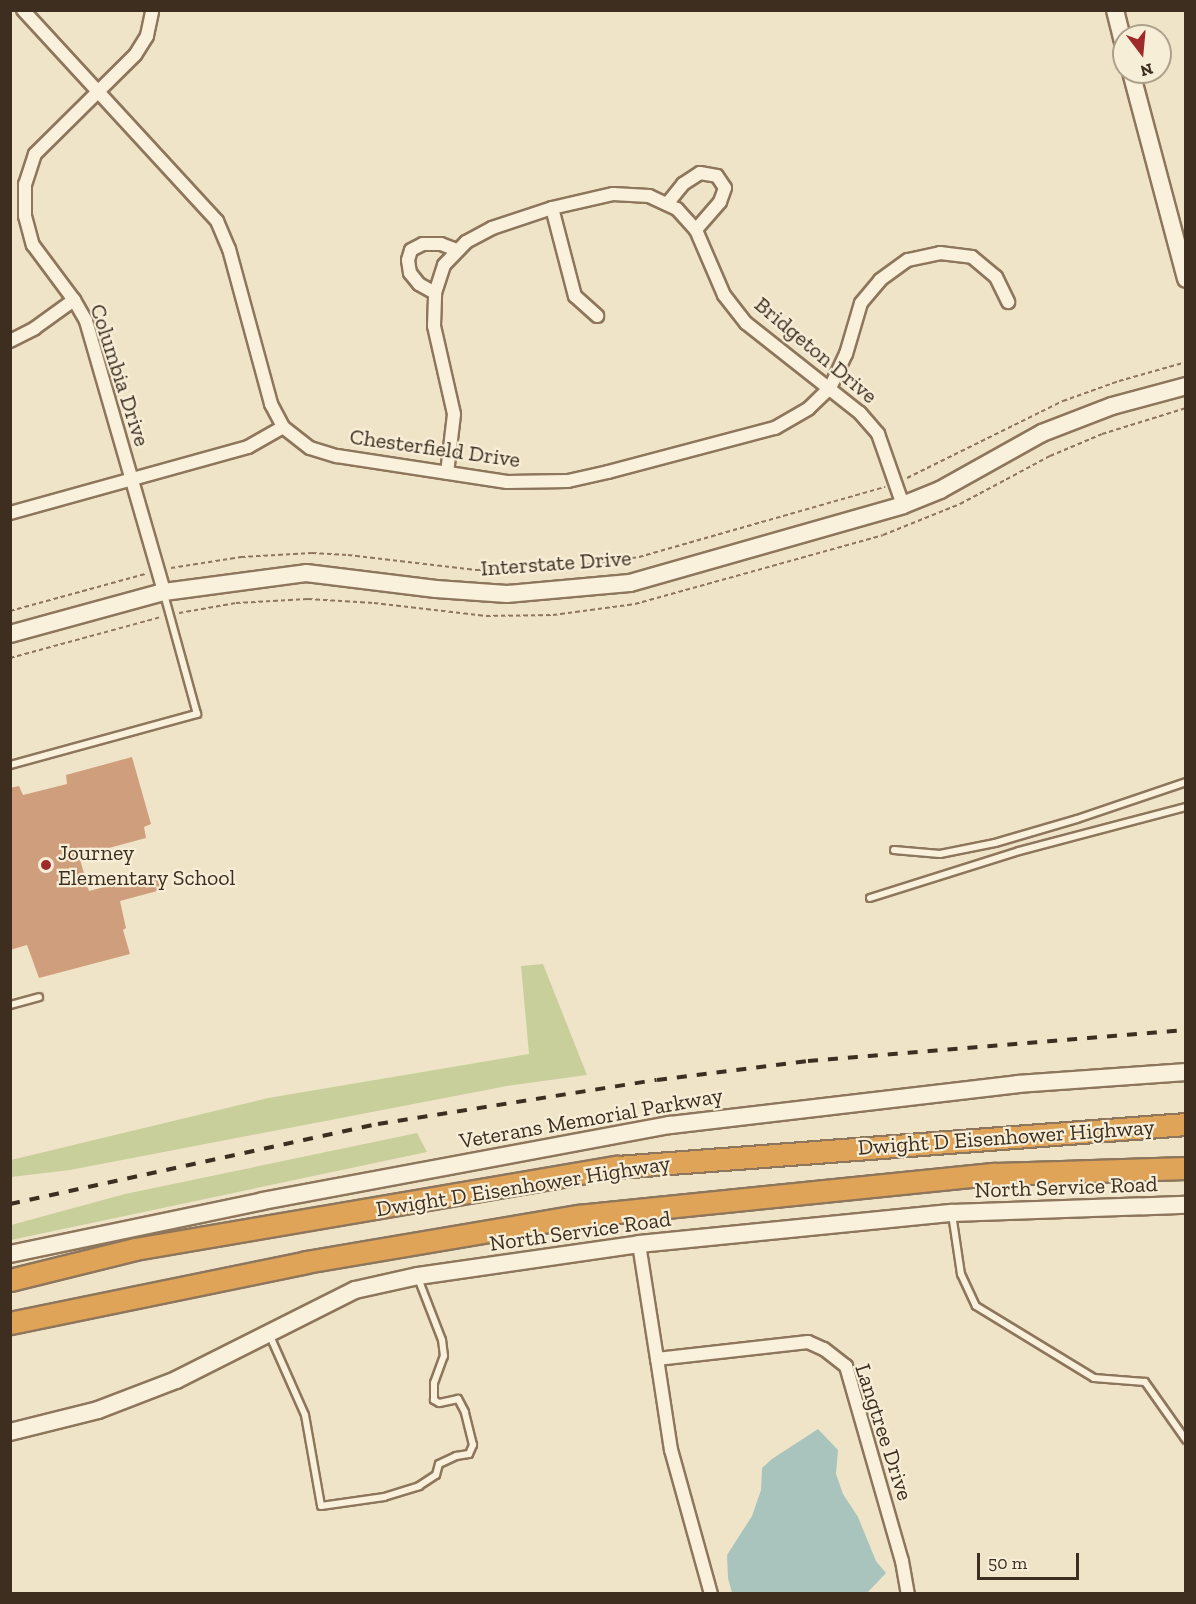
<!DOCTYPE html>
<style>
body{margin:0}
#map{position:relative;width:1196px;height:1604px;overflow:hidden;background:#f0e4c8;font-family:"Zilla Slab",serif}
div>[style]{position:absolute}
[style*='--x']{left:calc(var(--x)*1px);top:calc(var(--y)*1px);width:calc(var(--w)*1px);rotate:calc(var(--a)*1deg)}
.green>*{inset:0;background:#c9cf9b}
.water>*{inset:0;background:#a9c4bc}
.building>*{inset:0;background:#cf9f7d}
.path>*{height:2px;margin-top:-1px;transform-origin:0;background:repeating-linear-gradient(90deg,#8d765c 0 4.5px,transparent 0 7.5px)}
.roads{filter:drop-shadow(2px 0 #8d765c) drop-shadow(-2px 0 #8d765c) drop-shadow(0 2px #8d765c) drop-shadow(0 -2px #8d765c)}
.lane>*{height:6px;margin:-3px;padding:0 3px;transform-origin:3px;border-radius:3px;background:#faf1dc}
.street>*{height:12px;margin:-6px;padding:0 6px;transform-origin:6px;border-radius:6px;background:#faf1dc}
.secondary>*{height:16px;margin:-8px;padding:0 8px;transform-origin:8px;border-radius:8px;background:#faf1dc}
.highway>*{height:21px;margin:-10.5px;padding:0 10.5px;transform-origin:10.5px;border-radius:10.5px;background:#e0a458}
.rail>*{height:4px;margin-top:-2px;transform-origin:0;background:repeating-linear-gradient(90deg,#3d2e20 0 10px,transparent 0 20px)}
.dots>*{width:16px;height:16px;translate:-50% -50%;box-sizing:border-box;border:3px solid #f7eed8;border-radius:50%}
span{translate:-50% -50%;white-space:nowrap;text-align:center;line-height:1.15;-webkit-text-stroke:4.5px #f7eed8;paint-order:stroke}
.street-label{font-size:22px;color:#3d2e20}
.poi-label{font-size:22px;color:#3d2e20}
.left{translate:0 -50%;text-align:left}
.frame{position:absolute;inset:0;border:12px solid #3d2e20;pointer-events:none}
.north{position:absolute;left:1112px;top:24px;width:60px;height:60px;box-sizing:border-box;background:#f7eed8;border:2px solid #ada18e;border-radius:50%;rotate:164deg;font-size:16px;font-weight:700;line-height:24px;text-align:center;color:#3d2e20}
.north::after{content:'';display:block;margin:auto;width:21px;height:27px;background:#9e2a2b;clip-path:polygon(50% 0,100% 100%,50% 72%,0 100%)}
.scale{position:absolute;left:977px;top:1553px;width:102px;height:27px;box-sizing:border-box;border:3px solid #3d2e20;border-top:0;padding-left:8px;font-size:18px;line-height:21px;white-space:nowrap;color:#3d2e20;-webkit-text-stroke:4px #f7eed8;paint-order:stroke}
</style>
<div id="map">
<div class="green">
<i style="clip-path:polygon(543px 964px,587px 1075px,507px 1086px,70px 1170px,11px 1177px,11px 1160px,268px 1098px,529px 1054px,521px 966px)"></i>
<i style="clip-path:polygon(417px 1133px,427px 1152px,11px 1240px,11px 1225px,125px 1194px)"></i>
</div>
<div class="water">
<i style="clip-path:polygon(818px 1429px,838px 1450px,836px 1474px,843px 1494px,858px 1517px,876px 1561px,886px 1573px,867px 1593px,732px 1593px,728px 1578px,727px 1555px,752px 1516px,761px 1490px,762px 1468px,772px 1459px)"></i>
</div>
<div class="building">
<i style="clip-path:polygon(132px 757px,151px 824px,144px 827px,146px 838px,79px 856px,89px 891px,156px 873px,161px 890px,120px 901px,126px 928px,123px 930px,130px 954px,39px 978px,27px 945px,10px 950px,10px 788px,19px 786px,23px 795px,67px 784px,66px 775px)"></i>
</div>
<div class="path">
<i style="--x:907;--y:478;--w:174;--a:-26.3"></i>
<i style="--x:1063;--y:401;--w:59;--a:-19.7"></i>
<i style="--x:1119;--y:381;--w:70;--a:-15.8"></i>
<i style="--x:171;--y:568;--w:71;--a:-8.9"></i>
<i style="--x:241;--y:557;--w:71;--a:-3.2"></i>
<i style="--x:312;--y:553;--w:36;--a:3"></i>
<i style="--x:348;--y:555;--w:129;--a:6.7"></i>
<i style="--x:476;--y:570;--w:81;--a:-0.7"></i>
<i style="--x:557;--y:569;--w:83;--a:-8.3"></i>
<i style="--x:639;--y:557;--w:256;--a:-15.9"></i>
<i style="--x:10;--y:611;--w:140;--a:-15.3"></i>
<i style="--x:179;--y:613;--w:58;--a:-10"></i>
<i style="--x:236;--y:603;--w:72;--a:-3.2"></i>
<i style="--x:308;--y:599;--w:66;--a:3.5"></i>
<i style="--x:374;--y:603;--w:113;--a:6.6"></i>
<i style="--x:486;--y:616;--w:67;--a:-0.9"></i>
<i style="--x:553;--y:615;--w:83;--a:-7.6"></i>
<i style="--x:635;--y:604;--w:257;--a:-15.5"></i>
<i style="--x:883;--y:535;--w:83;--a:-21.9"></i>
<i style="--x:960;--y:504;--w:102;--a:-28.1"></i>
<i style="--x:1050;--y:456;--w:56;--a:-22.9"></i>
<i style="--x:1102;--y:434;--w:88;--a:-17.2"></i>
<i style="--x:10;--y:658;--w:156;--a:-15.2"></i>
</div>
<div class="roads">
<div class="lane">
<i style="--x:10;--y:765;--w:194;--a:-15.3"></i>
<i style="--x:197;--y:714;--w:124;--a:-105.4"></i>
<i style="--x:894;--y:850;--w:46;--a:5"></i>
<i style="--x:940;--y:854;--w:56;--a:-11.3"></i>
<i style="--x:995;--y:843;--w:85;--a:-16.3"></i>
<i style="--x:1077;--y:819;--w:115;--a:-18.7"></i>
<i style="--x:870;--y:898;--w:156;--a:-17.5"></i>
<i style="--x:1019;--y:851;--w:173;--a:-14.8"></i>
<i style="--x:10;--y:1005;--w:30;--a:-15"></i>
<i style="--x:952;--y:1214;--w:61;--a:81.5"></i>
<i style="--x:961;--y:1274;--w:35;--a:65"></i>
<i style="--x:976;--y:1306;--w:138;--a:31.4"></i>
<i style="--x:1094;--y:1378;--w:51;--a:4.5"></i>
<i style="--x:1145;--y:1382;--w:71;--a:54.7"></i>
<i style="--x:270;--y:1336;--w:86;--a:66.1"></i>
<i style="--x:305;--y:1415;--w:92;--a:80"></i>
<i style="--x:321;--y:1506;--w:64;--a:-8.1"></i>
<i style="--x:384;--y:1497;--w:37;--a:-17"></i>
<i style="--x:419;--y:1486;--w:20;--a:-33"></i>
<i style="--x:436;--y:1475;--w:11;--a:-75"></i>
<i style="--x:439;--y:1464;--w:19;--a:-25"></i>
<i style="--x:456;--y:1456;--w:13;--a:-9"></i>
<i style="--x:469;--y:1454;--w:10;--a:-66"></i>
<i style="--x:473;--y:1445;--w:34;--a:-104"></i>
<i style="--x:465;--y:1412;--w:15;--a:-118"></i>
<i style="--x:458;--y:1399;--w:19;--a:168"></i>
<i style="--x:439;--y:1403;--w:6;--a:-149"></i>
<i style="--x:434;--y:1400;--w:17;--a:-90"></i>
<i style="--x:434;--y:1383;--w:29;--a:-70"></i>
<i style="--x:444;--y:1356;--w:16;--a:-97"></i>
<i style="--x:442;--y:1340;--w:66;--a:-111.2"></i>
</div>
<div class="street">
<i style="--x:23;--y:10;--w:287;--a:47.4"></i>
<i style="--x:217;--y:221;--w:30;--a:67"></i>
<i style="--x:229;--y:249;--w:161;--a:74.8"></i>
<i style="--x:271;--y:404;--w:26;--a:62"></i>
<i style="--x:283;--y:427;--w:34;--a:38"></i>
<i style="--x:310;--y:448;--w:28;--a:17"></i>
<i style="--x:337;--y:456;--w:172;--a:8.7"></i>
<i style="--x:507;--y:482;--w:61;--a:-0.9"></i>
<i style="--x:568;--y:481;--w:41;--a:-12.7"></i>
<i style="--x:608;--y:472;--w:173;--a:-14.8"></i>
<i style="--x:775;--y:428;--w:39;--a:-30"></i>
<i style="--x:809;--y:408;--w:29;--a:-44"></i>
<i style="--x:830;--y:388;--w:38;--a:-65"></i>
<i style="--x:846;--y:354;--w:53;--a:-73.6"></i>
<i style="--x:861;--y:303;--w:30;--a:-50"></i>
<i style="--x:880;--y:280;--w:34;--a:-36"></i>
<i style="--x:908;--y:260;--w:33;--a:-12"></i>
<i style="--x:940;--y:253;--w:32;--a:7"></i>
<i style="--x:972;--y:257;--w:31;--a:40"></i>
<i style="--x:996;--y:277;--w:28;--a:64"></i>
<i style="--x:152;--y:12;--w:25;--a:102"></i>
<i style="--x:147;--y:36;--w:22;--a:122"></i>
<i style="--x:135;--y:55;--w:141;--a:135.3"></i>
<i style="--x:35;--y:154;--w:32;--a:108"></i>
<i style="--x:25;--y:184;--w:32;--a:90"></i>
<i style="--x:25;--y:216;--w:30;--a:75"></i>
<i style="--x:33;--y:245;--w:69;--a:53.3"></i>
<i style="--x:74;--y:300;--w:24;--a:60"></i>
<i style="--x:86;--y:321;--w:282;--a:73.9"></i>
<i style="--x:667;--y:204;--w:26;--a:-51"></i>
<i style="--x:683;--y:184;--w:20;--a:-33"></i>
<i style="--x:700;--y:173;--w:17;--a:10"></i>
<i style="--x:717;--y:176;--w:14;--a:56"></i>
<i style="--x:725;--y:188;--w:15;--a:110"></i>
<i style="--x:720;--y:202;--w:37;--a:131"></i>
<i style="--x:552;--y:208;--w:91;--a:75.4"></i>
<i style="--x:575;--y:296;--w:30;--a:42"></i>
<i style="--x:435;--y:293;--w:18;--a:-151"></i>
<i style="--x:419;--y:284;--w:14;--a:-129"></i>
<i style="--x:410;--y:273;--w:13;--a:-99"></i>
<i style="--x:408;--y:260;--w:10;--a:-73"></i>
<i style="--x:411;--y:250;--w:13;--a:-27"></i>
<i style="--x:423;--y:244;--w:18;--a:0"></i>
<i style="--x:441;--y:244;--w:17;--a:21"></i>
<i style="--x:10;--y:341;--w:28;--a:-27"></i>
<i style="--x:35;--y:328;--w:48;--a:-35.7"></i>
<i style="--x:447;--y:473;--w:59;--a:-83.2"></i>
<i style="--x:454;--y:414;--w:90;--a:-102.8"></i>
<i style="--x:434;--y:326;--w:33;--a:-88"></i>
<i style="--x:435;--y:293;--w:29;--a:-72"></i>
<i style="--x:444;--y:265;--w:32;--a:-46"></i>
<i style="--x:466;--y:242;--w:30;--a:-28"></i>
<i style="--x:492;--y:228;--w:63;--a:-18.4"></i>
<i style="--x:552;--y:208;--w:63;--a:-12.9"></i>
<i style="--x:613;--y:194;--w:36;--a:3"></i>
<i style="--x:649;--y:196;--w:31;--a:25"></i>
<i style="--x:677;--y:209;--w:28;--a:48"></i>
<i style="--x:696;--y:230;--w:71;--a:66.7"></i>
<i style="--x:724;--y:295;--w:36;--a:52"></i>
<i style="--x:746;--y:323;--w:145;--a:38.3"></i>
<i style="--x:860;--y:413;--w:28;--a:49"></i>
<i style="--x:878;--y:434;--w:75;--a:70.6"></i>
<i style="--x:10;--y:513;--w:247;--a:-15.5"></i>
<i style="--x:248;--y:447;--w:40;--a:-29.7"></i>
<i style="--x:639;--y:1244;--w:116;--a:81.1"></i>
<i style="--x:711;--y:1594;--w:149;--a:-105.5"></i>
<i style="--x:671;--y:1450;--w:92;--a:-98.7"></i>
<i style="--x:657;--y:1359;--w:152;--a:-6.4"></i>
<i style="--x:808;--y:1342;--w:17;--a:24"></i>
<i style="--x:824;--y:1349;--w:28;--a:38"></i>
<i style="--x:846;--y:1366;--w:203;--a:74"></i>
<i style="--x:902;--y:1561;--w:34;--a:80"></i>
</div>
<div class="secondary">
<i style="--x:1115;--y:10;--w:37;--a:76"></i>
<i style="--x:1131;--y:72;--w:214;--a:75.1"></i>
<i style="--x:10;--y:634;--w:160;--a:-15.3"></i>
<i style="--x:164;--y:592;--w:143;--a:-7.6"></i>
<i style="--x:306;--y:573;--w:131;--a:7"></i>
<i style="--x:436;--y:589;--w:71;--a:4"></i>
<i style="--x:507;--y:594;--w:123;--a:-5.1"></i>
<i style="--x:630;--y:583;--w:284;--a:-15.9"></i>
<i style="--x:903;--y:505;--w:40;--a:-22"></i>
<i style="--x:940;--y:490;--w:117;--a:-29.2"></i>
<i style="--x:1042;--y:433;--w:75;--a:-21.1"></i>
<i style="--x:1112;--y:406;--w:77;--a:-15.1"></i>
<i style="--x:10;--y:1254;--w:258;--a:-11.8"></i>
<i style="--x:263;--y:1201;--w:414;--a:-10.6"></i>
<i style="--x:670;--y:1125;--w:350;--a:-6.7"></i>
<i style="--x:1018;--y:1084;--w:168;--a:-4.1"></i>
<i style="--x:10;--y:1432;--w:91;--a:-14"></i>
<i style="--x:98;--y:1410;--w:84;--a:-21"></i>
<i style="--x:176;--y:1380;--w:200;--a:-26.7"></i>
<i style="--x:355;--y:1290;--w:65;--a:-12.5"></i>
<i style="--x:418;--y:1276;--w:223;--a:-8.2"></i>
<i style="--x:639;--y:1244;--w:315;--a:-5.7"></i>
<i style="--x:952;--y:1213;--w:234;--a:-2"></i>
</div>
<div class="highway">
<i style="--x:10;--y:1280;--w:129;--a:-13.9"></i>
<i style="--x:135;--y:1249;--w:489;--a:-9.7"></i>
<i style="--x:617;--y:1167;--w:571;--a:-4.32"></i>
<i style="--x:10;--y:1323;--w:302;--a:-11.6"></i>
<i style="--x:306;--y:1262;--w:276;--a:-9.6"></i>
<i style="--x:578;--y:1216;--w:419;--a:-5.8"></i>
<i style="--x:995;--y:1174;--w:191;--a:-1.8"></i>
</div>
</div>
<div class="rail">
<i style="--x:10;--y:1204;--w:377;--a:-12.3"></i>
<i style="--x:378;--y:1124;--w:282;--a:-9"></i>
<i style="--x:657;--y:1080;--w:152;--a:-7.2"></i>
<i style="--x:808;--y:1061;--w:379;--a:-4.7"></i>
</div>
<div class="dots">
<i style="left:46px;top:865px;background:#9e2a2b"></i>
</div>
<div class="street-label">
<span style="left:816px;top:350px;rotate:40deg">Bridgeton Drive</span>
<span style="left:120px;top:375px;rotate:72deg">Columbia Drive</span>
<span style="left:435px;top:448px;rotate:8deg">Chesterfield Drive</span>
<span style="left:556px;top:563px;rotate:-4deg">Interstate Drive</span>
<span style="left:591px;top:1118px;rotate:-10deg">Veterans Memorial Parkway</span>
<span style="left:1006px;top:1137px;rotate:-4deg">Dwight D Eisenhower Highway</span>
<span style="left:523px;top:1186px;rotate:-9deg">Dwight D Eisenhower Highway</span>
<span style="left:1066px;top:1187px;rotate:-2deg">North Service Road</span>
<span style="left:580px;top:1231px;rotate:-8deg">North Service Road</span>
<span style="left:884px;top:1432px;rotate:72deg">Langtree Drive</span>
</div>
<div class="poi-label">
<span class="left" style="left:58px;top:865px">Journey<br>Elementary School</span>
</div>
<div class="frame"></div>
<div class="north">N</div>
<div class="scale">50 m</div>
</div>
